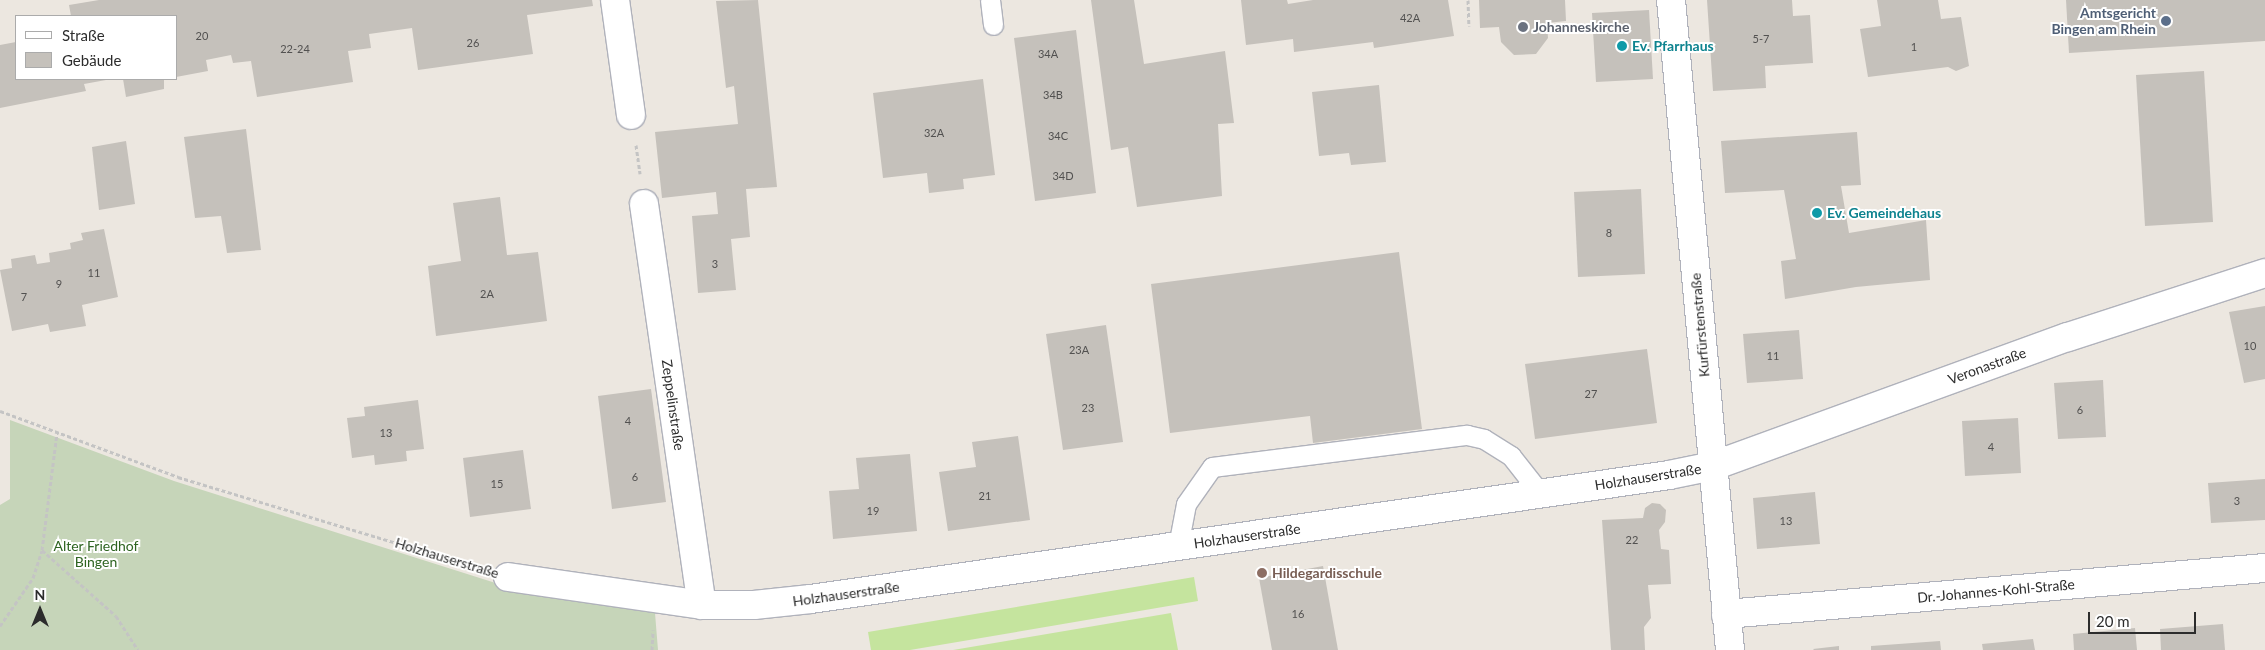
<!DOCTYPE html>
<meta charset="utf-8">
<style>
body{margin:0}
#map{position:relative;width:2265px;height:650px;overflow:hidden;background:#ece7e0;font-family:Lato,sans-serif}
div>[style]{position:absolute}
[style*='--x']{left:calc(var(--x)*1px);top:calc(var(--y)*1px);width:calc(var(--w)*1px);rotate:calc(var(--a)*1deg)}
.cemetery>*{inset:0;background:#c6d5b9}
.pitch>*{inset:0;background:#c5e49e}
.building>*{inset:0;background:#c5c1bb}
.path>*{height:3px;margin-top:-1.5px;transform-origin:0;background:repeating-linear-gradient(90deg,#c4c4c4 0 4px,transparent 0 6.5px)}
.roads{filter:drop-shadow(1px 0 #b0b2bb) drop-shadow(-1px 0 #b0b2bb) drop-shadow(0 1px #b0b2bb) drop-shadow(0 -1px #b0b2bb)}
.lane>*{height:19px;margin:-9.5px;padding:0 9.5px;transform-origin:9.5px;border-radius:9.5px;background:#fff}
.street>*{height:28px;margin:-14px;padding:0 14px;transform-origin:14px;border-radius:14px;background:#fff}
.dots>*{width:14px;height:14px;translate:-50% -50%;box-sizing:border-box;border:2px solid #fff;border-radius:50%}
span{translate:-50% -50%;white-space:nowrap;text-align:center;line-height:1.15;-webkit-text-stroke:4px #fff;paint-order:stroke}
.number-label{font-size:11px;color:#525150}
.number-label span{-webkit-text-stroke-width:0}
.service-label{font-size:14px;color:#4e5e75;font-weight:700}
.right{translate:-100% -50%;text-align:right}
.worship-label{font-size:14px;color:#5b616d;font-weight:700}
.left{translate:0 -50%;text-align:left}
.culture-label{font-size:14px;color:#0d838f;font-weight:700}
.street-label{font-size:14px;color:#2c2c2c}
.park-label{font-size:14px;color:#2e6421}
.education-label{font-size:14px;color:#785e54;font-weight:700}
.legend{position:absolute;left:15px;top:15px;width:162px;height:65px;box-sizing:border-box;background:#fff;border:1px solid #ababab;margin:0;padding:6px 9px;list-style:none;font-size:15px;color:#2c2c2c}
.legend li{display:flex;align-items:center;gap:10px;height:25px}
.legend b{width:25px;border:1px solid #ababab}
.north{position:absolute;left:15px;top:585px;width:50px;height:50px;-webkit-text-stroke:4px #fff;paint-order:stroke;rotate:0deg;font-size:14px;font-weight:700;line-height:20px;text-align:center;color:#2c2c2c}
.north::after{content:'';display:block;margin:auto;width:18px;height:22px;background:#2c2c2c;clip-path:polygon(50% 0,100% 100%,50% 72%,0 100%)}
.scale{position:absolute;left:2088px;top:612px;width:108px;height:22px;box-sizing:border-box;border:2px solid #2c2c2c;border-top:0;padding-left:6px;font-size:15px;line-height:18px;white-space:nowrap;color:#2c2c2c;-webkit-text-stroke:4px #fff;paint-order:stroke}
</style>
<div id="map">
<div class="cemetery">
<i style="clip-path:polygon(10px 420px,174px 481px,505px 586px,655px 613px,658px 650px,0 650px,0 505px,10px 499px)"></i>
</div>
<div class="pitch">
<i style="clip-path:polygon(1194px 577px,1198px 601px,910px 650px,871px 650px,868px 632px)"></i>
<i style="clip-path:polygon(1171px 613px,1178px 650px,953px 650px)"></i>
</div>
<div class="building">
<i style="clip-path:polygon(99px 0,592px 0,593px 6px,527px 15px,533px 54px,418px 70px,412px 28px,369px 34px,371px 48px,348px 51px,353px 82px,257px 97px,251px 61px,233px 63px,231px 55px,206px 60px,208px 71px,176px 77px,176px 16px,71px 16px,69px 5px)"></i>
<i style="clip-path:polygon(758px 0,777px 187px,746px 189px,750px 237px,731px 239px,736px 290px,698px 293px,692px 216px,718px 214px,716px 192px,662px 198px,655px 132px,738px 124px,734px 86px,726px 88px,716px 1px)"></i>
<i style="clip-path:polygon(1091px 0,1134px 0,1144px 64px,1225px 51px,1234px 123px,1218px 124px,1222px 196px,1137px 207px,1128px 147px,1111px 150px)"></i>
<i style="clip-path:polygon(1241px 0,1287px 0,1288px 4px,1313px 0,1448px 0,1454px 36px,1374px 48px,1373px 42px,1294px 52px,1293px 39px,1246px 45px)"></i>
<i style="clip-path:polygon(1479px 0,1565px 0,1566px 21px,1547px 23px,1548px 38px,1536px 54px,1514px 55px,1501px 42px,1499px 27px,1480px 28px)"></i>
<i style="clip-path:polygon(1707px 0,1792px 0,1793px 16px,1810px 15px,1813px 63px,1765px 66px,1766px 88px,1713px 91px)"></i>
<i style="clip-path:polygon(1877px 0,1938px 0,1941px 19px,1961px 17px,1969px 66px,1956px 71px,1948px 67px,1868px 77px,1860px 29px,1881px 26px)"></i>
<i style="clip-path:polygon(2066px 0,2265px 0,2265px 41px,2069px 53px)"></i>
<i style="clip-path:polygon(1649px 10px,1653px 79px,1596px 82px,1592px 13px)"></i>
<i style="clip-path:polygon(1076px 30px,1096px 193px,1035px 201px,1014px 38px)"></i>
<i style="clip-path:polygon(16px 42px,16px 79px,106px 80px,84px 84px,86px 91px,0 108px,0 45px)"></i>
<i style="clip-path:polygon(2204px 71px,2213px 222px,2145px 226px,2136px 75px)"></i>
<i style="clip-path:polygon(123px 79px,164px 79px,164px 89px,126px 97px)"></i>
<i style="clip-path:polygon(983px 79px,995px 175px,963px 179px,964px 189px,929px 193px,927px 173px,883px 178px,873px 93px)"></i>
<i style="clip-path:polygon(1379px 85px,1386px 162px,1351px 165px,1349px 153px,1319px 156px,1312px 92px)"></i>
<i style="clip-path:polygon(246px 129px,261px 250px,227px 253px,221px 216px,195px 218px,184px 137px)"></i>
<i style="clip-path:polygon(1857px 132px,1861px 185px,1841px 186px,1849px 233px,1926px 220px,1930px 280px,1856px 287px,1785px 299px,1781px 261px,1796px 259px,1784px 190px,1725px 193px,1721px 141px)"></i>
<i style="clip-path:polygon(126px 141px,135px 204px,99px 210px,92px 147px)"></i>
<i style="clip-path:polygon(1641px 189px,1645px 274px,1578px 277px,1574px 192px)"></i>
<i style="clip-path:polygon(500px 197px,507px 255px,538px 252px,547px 321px,436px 336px,428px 266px,461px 261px,453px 203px)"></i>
<i style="clip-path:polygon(104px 229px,118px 297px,82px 305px,86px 326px,50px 332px,48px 324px,12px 331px,0 270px,12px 268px,11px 259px,35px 255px,37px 264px,50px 262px,49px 253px,71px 249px,70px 243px,83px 240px,81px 233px)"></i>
<i style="clip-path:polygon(1399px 252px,1422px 429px,1313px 443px,1310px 416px,1170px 433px,1151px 284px)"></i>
<i style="clip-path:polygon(2265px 306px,2265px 379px,2244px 383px,2229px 312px)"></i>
<i style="clip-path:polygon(1106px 325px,1123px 442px,1063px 450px,1046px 334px)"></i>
<i style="clip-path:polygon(1799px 330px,1803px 379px,1747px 383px,1743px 334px)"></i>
<i style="clip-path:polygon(1647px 349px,1657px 423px,1535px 439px,1525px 364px)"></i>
<i style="clip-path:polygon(2103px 380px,2106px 437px,2058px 439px,2054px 383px)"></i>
<i style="clip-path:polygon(651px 389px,666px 502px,612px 509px,598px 396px)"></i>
<i style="clip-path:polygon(418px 400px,424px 449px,406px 451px,407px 461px,375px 465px,374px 455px,352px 458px,347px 418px,365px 416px,364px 407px)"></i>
<i style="clip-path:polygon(2018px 418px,2021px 473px,1965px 476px,1962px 421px)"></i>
<i style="clip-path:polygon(1018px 436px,1030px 520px,948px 531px,939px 472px,976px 467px,972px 442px)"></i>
<i style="clip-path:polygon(523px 450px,531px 509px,470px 517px,463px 458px)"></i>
<i style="clip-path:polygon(910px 454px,917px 531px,833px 539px,829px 491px,859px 489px,856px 458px)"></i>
<i style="clip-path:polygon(2265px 479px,2265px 520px,2211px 523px,2208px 483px)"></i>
<i style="clip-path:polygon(1815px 492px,1820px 544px,1757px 549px,1753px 498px)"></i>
<i style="clip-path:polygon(1652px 503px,1660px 504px,1666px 510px,1665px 522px,1659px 530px,1661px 549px,1669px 550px,1671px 584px,1648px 585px,1651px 618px,1644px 627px,1645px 650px,1611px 650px,1602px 520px,1643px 518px,1645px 508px)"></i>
<i style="clip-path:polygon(1323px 566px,1338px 650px,1272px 650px,1259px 578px)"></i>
<i style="clip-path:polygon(2223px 624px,2225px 650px,2161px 650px,2160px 629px)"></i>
<i style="clip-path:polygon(2135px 628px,2137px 650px,2074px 650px,2073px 634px)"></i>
<i style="clip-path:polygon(2033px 639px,2035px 650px,1983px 650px,1982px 644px)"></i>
<i style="clip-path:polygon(1940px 641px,1941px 650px,1871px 650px,1871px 646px)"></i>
<i style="clip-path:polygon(1839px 646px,1839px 650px,1814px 650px,1813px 649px)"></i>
</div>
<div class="path">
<i style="--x:1468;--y:0;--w:26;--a:88"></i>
<i style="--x:636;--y:145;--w:29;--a:82"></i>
<i style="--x:0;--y:411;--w:190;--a:20.3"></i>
<i style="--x:178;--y:477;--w:312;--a:16.8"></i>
<i style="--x:42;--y:550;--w:99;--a:41.7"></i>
<i style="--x:116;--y:616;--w:40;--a:57.1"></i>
<i style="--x:0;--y:626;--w:58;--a:-55.5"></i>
<i style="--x:33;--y:578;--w:29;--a:-72"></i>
<i style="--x:42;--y:550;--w:118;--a:-82.7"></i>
<i style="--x:652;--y:650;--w:20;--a:-87"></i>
</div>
<div class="roads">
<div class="lane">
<i style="--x:990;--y:0;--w:25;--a:83"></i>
<i style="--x:1178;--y:546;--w:43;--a:-79.2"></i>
<i style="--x:1186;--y:504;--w:45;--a:-54.9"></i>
<i style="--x:1212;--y:467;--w:257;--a:-7.2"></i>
<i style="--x:1467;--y:435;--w:17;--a:13"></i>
<i style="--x:1484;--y:439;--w:32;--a:32"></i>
<i style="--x:1511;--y:456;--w:47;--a:51.9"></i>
</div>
<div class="street">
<i style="--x:615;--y:0;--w:116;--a:82.1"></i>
<i style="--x:1671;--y:0;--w:653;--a:84.81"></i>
<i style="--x:644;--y:204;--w:405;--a:81.8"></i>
<i style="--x:508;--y:577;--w:196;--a:8.2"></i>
<i style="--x:702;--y:605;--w:52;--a:0"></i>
<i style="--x:754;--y:605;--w:57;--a:-6"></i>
<i style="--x:811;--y:599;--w:867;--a:-8.22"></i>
<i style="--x:1669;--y:475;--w:45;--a:-11.6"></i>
<i style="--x:1713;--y:466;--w:378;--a:-20"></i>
<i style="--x:2068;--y:337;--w:207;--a:-18"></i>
<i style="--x:1726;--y:614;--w:541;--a:-4.88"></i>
</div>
</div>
<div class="dots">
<i style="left:2166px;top:21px;background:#5c6f8a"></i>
<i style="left:1523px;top:27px;background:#6b7280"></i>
<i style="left:1622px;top:46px;background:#0f9aa8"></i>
<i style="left:1817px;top:213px;background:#0f9aa8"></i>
<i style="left:1262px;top:573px;background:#8d6e63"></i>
</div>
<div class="number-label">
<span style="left:1410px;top:18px">42A</span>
<span style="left:202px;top:36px">20</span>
<span style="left:1761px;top:39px">5-7</span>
<span style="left:473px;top:43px">26</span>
<span style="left:1914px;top:47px">1</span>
<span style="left:295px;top:49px">22-24</span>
<span style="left:1048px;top:54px">34A</span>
<span style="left:1053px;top:95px">34B</span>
<span style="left:934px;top:133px">32A</span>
<span style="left:1058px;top:136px">34C</span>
<span style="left:1063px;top:176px">34D</span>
<span style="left:1609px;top:233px">8</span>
<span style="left:715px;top:264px">3</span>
<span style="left:94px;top:273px">11</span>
<span style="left:59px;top:284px">9</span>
<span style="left:487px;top:294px">2A</span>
<span style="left:24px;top:297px">7</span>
<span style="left:2250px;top:346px">10</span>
<span style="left:1079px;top:350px">23A</span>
<span style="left:1773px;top:356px">11</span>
<span style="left:1591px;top:394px">27</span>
<span style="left:1088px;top:408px">23</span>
<span style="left:2080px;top:410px">6</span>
<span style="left:628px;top:421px">4</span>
<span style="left:386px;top:433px">13</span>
<span style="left:1991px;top:447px">4</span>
<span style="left:635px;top:477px">6</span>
<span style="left:497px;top:484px">15</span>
<span style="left:985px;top:496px">21</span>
<span style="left:2237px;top:501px">3</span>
<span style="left:873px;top:511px">19</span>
<span style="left:1786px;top:521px">13</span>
<span style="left:1632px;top:540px">22</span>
<span style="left:1298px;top:614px">16</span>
</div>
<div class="service-label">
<span class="right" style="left:2156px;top:21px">Amtsgericht<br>Bingen am Rhein</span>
</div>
<div class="worship-label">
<span class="left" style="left:1533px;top:27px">Johanneskirche</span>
</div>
<div class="culture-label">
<span class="left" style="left:1632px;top:46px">Ev. Pfarrhaus</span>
<span class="left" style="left:1827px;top:213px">Ev. Gemeindehaus</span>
</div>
<div class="street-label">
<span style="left:1700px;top:325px;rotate:-95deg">Kurfürstenstraße</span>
<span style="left:1987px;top:366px;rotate:-20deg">Veronastraße</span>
<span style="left:673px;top:405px;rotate:82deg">Zeppelinstraße</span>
<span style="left:1648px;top:477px;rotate:-9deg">Holzhauserstraße</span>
<span style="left:1247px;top:536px;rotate:-8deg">Holzhauserstraße</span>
<span style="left:447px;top:558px;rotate:17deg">Holzhauserstraße</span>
<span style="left:1996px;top:591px;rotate:-5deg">Dr.-Johannes-Kohl-Straße</span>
<span style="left:846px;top:594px;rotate:-8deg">Holzhauserstraße</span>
</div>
<div class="park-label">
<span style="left:96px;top:554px">Alter Friedhof<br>Bingen</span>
</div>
<div class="education-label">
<span class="left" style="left:1272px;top:573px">Hildegardisschule</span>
</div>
<ul class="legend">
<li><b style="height:6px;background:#fff"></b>Straße</li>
<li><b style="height:14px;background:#c5c1bb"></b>Gebäude</li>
</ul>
<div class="north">N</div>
<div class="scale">20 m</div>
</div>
